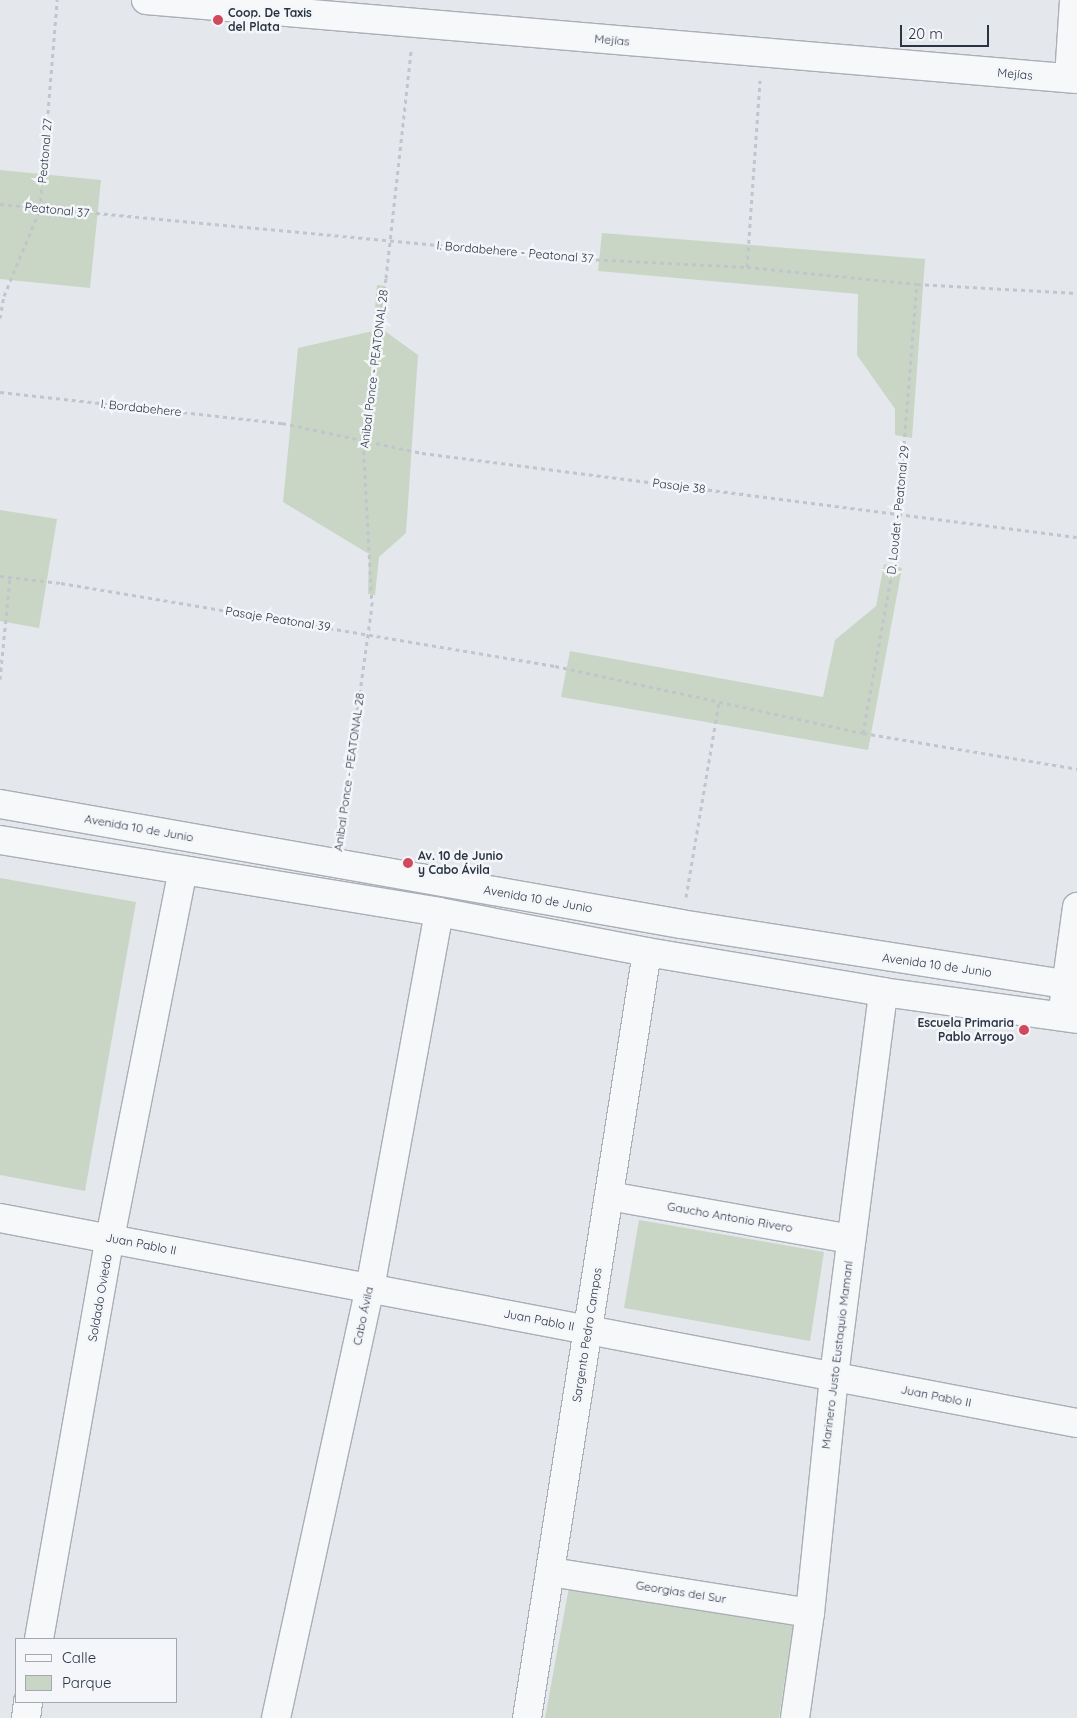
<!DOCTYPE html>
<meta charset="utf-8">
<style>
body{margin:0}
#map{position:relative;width:1077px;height:1718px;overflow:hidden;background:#e4e7ec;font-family:Quicksand,sans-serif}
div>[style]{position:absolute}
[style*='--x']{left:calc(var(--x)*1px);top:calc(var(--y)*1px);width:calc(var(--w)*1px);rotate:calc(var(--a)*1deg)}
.green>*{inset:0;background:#c9d6c5}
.path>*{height:3px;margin-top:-1.5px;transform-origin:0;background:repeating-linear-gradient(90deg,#c2c5cb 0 4px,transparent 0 8px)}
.roads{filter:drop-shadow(1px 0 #a9aeb7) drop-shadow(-1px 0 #a9aeb7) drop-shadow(0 1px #a9aeb7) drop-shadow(0 -1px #a9aeb7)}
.minor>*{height:28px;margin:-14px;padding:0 14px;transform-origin:14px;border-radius:14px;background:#f7f8fa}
.dots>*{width:14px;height:14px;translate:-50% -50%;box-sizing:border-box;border:2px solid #f4f6f9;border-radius:50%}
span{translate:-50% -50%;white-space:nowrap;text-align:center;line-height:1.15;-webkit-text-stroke:5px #f4f6f9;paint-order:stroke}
.poi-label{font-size:12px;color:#2b3445;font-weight:700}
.left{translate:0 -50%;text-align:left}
.right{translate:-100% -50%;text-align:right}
.street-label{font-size:12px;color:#2b3445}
.legend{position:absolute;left:15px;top:1638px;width:162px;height:65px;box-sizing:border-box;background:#f4f6f9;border:1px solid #a4a8b1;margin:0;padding:6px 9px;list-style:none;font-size:15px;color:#2b3445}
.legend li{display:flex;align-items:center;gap:10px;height:25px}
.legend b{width:25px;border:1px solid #a4a8b1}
.scale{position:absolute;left:900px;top:25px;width:89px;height:22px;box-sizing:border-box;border:2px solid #2b3445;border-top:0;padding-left:6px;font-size:15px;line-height:18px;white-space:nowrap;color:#2b3445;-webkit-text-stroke:4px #f4f6f9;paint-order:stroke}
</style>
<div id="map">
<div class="green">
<i style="clip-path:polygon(0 170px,101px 180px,90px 288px,0 279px)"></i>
<i style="clip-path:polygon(602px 233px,925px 259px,912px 438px,895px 435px,895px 409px,857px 355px,858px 294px,598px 271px)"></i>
<i style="clip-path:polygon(377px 285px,385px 286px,382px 329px,418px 355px,406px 533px,379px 557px,375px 595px,368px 594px,369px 554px,283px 502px,298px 348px,373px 331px)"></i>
<i style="clip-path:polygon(0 510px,57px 519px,39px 628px,0 621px)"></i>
<i style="clip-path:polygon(884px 564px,902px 568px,868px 750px,561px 697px,570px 651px,823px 697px,835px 640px,876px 606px)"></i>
<i style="clip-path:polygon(0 878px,136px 902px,85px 1191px,0 1175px)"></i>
<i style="clip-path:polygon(639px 1220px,824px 1252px,810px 1341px,624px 1308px)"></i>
<i style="clip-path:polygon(569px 1587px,793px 1625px,779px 1718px,545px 1718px)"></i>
</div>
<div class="path">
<i style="--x:0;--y:204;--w:591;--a:5.34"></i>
<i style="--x:588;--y:259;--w:159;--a:2.9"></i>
<i style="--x:747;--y:267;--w:171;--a:5.7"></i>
<i style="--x:917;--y:284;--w:160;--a:3.2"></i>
<i style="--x:747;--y:267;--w:187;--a:-86"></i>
<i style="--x:0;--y:318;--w:22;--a:-80"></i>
<i style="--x:4;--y:296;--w:94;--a:-67.5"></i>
<i style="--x:40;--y:209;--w:210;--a:-85.3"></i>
<i style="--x:0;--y:392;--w:284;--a:6.3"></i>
<i style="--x:282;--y:423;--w:143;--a:12.1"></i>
<i style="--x:422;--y:453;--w:660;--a:7.31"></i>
<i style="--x:0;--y:576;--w:61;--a:6.5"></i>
<i style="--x:61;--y:583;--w:501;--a:9.54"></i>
<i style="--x:555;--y:666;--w:315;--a:12.3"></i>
<i style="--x:863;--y:733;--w:217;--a:9.5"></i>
<i style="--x:0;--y:679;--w:102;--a:-84.4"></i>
<i style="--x:863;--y:733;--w:180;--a:-79.8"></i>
<i style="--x:895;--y:556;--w:273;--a:-85.4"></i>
<i style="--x:340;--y:836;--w:232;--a:-82.1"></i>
<i style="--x:372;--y:606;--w:165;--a:-93.1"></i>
<i style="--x:363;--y:441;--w:165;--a:-82"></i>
<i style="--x:386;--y:278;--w:229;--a:-83.7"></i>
<i style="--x:686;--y:897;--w:198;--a:-80.4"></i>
</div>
<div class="roads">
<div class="minor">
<i style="--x:146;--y:0;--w:934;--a:4.85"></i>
<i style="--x:1069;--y:78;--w:78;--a:-86.3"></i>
<i style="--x:0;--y:804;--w:691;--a:9.99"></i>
<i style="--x:681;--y:924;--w:401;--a:8.9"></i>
<i style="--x:0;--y:840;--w:445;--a:9.3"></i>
<i style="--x:439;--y:912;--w:212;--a:10.9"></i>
<i style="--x:647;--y:952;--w:239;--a:9.6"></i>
<i style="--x:883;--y:992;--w:196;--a:7.9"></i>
<i style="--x:1064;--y:1002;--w:96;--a:-82.2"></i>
<i style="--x:609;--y:1196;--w:246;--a:10.1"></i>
<i style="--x:0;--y:1218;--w:1096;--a:10.78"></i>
<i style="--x:551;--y:1572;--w:262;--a:9"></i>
<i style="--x:39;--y:1639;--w:407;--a:-80"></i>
<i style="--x:110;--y:1238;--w:375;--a:-78.8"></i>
<i style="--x:26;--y:1718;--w:16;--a:-83"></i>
<i style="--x:276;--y:1718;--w:440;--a:-77.7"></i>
<i style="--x:370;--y:1288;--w:382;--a:-79.6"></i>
<i style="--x:527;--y:1718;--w:775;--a:-81.1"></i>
<i style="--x:795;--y:1718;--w:106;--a:-81.9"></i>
<i style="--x:810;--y:1613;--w:238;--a:-84.2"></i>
<i style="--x:834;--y:1376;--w:387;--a:-82.7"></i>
</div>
</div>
<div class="dots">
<i style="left:218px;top:20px;background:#d1495b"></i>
<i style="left:408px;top:863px;background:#d1495b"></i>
<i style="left:1024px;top:1030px;background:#d1495b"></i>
</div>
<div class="poi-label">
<span class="left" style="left:228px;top:20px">Coop. De Taxis<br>del Plata</span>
<span class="left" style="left:418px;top:863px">Av. 10 de Junio<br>y Cabo Ávila</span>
<span class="right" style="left:1014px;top:1030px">Escuela Primaria<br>Pablo Arroyo</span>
</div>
<div class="street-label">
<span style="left:612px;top:40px;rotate:5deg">Mejías</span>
<span style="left:1015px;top:74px;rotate:5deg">Mejías</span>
<span style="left:45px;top:151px;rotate:-85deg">Peatonal 27</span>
<span style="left:57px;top:210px;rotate:6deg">Peatonal 37</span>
<span style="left:515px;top:252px;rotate:5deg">I. Bordabehere - Peatonal 37</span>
<span style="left:374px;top:369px;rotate:-83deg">Anibal Ponce - PEATONAL 28</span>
<span style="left:141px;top:408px;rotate:6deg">I. Bordabehere</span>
<span style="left:679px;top:486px;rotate:7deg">Pasaje 38</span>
<span style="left:898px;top:510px;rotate:-84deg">D. Loudet - Peatonal 29</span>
<span style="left:278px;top:619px;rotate:9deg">Pasaje Peatonal 39</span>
<span style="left:349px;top:772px;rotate:-82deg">Anibal Ponce - PEATONAL 28</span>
<span style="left:139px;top:828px;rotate:10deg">Avenida 10 de Junio</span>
<span style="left:538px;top:899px;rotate:10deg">Avenida 10 de Junio</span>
<span style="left:937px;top:965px;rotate:8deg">Avenida 10 de Junio</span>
<span style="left:730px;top:1217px;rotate:10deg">Gaucho Antonio Rivero</span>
<span style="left:141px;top:1244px;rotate:11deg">Juan Pablo II</span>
<span style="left:100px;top:1298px;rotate:-80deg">Soldado Oviedo</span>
<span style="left:363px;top:1316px;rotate:-78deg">Cabo Ávila</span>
<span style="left:539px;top:1320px;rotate:11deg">Juan Pablo II</span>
<span style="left:587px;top:1335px;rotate:-81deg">Sargento Pedro Campos</span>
<span style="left:837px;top:1355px;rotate:-83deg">Marinero Justo Eustaquio Mamaní</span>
<span style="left:936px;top:1396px;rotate:11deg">Juan Pablo II</span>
<span style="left:681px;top:1592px;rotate:9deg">Georgias del Sur</span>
</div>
<ul class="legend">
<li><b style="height:6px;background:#f7f8fa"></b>Calle</li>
<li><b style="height:14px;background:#c9d6c5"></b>Parque</li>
</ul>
<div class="scale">20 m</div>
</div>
